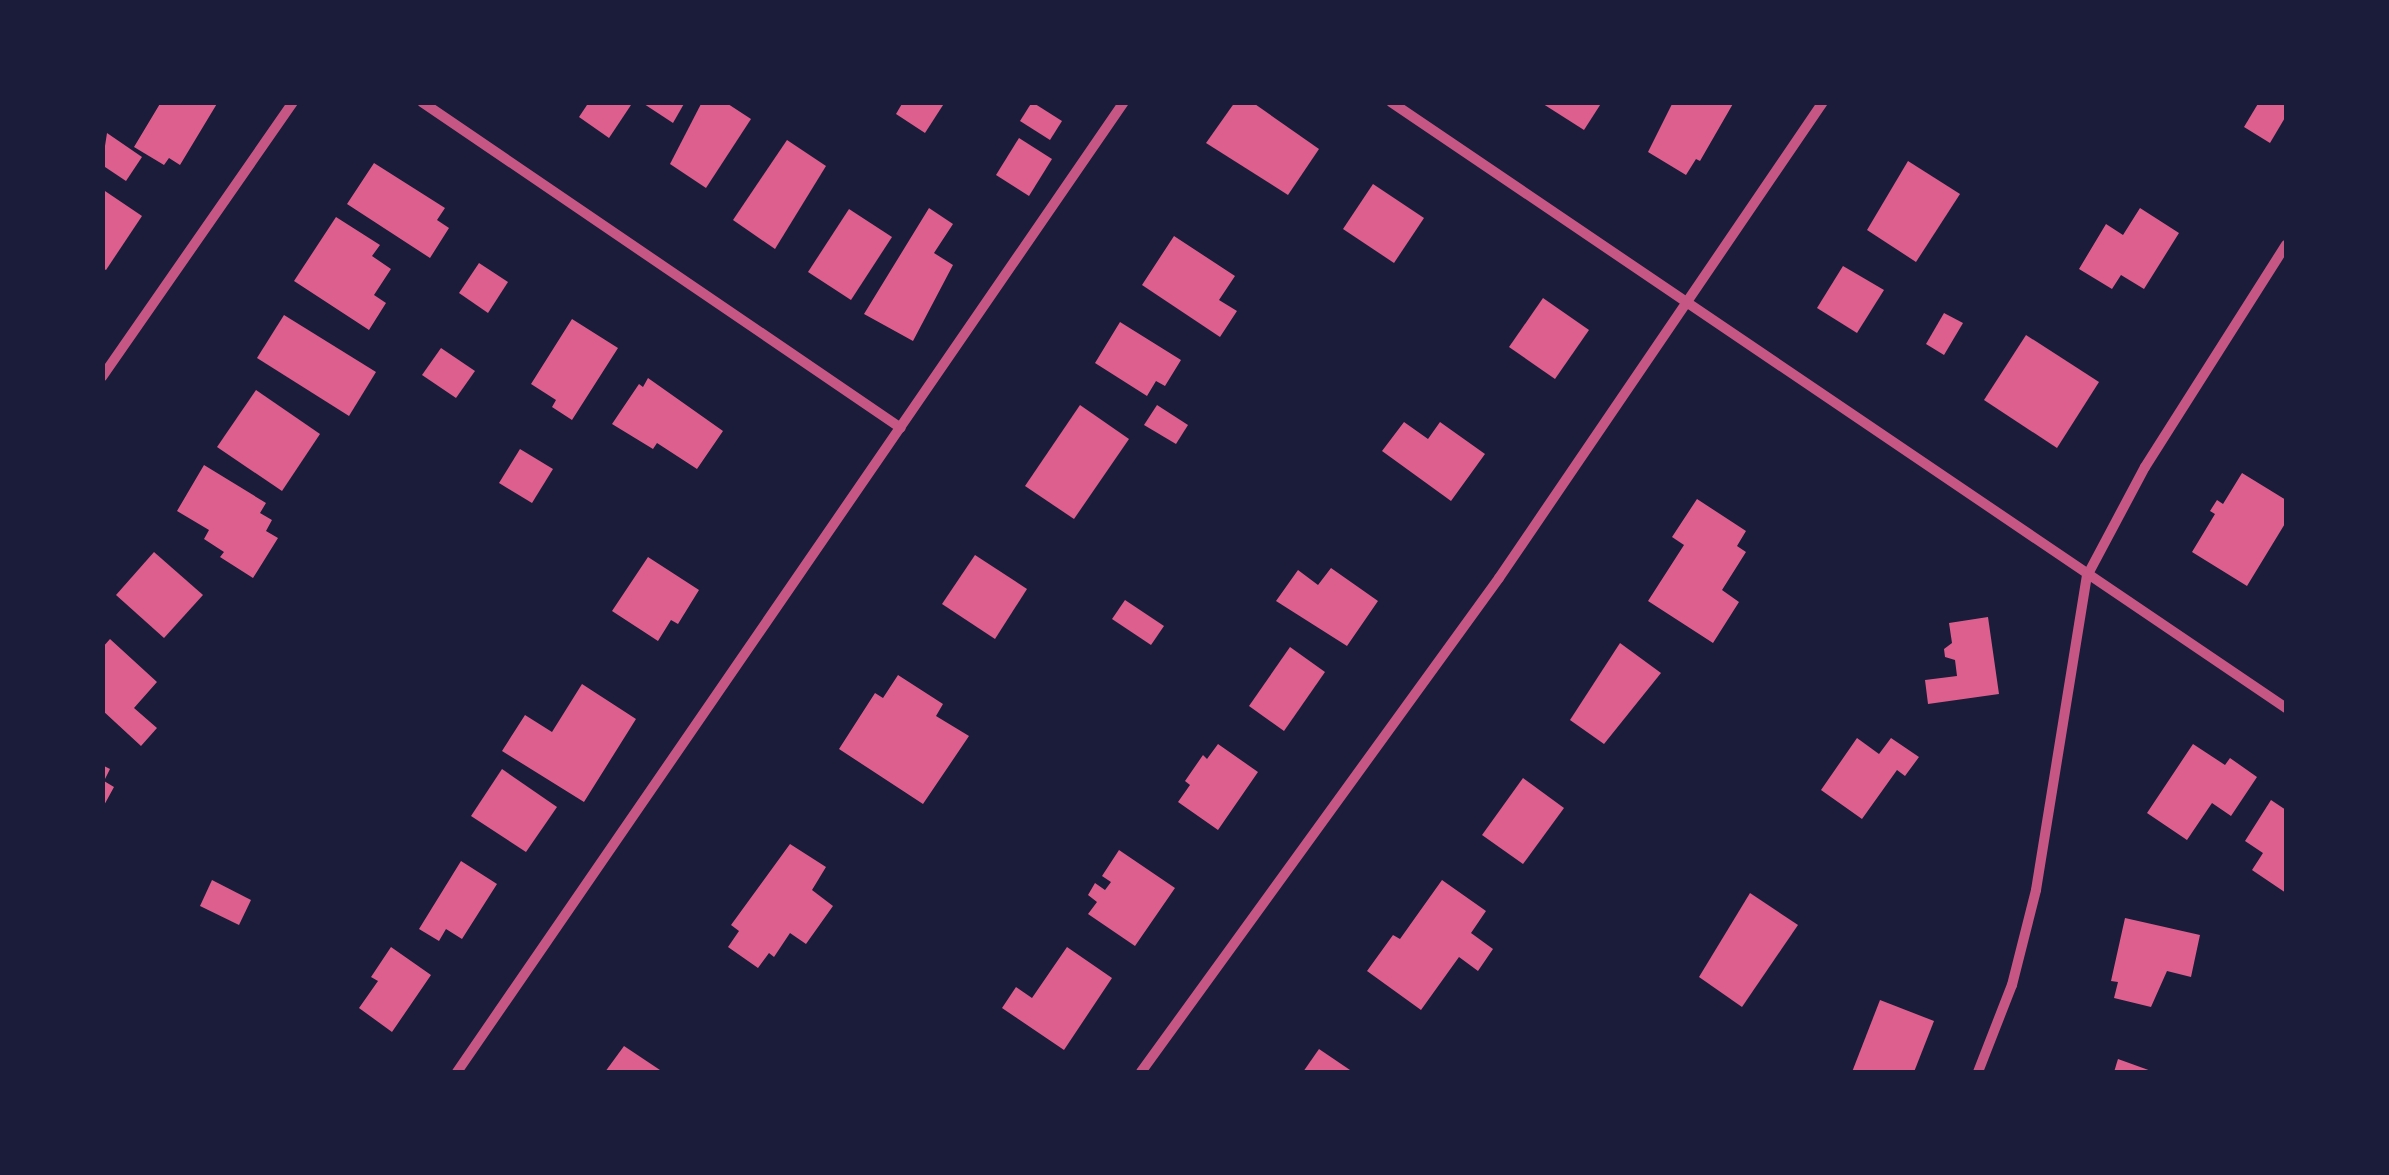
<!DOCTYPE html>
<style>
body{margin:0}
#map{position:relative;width:2389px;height:1175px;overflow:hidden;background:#1b1b3a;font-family:"Fira Sans",sans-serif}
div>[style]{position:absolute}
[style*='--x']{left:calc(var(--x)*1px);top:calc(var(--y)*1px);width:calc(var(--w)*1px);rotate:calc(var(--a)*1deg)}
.building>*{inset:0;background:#dd5f8e}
.minor>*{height:10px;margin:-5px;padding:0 5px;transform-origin:5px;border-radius:5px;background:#c65784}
span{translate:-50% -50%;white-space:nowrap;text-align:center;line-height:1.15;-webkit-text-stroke:10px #1b1b3a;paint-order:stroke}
.frame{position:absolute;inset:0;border:105px solid #1b1b3a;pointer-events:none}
</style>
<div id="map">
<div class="building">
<i style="clip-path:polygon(161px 102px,218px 102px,180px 165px,169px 158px,164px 165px,134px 147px)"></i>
<i style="clip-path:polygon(589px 102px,633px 102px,609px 138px,579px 117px)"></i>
<i style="clip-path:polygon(641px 102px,685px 102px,673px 123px)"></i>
<i style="clip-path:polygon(702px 102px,725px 102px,751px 119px,706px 188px,670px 164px)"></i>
<i style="clip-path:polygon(903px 102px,945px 102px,925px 133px,896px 114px)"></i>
<i style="clip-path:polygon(1032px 102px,1062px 121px,1050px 140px,1020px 121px)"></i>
<i style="clip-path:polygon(1235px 102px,1252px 102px,1319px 149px,1288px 195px,1206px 143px)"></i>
<i style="clip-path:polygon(1540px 102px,1602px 102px,1584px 130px)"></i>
<i style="clip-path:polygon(1673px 102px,1734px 102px,1700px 161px,1696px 159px,1686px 175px,1648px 152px)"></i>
<i style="clip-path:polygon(2259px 102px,2286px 102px,2286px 116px,2270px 143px,2244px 127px)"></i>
<i style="clip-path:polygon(107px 133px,142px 157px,126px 181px,102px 165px)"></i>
<i style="clip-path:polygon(1019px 138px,1052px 159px,1029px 196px,996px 175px)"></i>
<i style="clip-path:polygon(787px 140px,826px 166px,775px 249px,733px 220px)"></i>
<i style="clip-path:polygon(1908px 161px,1960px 194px,1916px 262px,1867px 230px)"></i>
<i style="clip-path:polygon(374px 163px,445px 208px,437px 220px,449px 228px,430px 258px,347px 204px)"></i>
<i style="clip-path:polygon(1373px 184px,1424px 218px,1394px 263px,1343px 229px)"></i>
<i style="clip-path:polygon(102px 189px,142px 216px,106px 270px,102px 268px)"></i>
<i style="clip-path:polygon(929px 208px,953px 224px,934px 253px,953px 265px,913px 341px,864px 314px)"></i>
<i style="clip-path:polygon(2140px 208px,2179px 233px,2144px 289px,2121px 275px,2112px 289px,2079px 269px,2106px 224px,2123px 235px)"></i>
<i style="clip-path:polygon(849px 209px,892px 237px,851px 300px,808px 272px)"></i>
<i style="clip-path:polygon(336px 217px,380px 245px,372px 256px,391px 269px,374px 295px,386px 303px,369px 330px,294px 281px)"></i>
<i style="clip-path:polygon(1174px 236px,1235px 276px,1219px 300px,1237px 311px,1220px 337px,1142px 285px)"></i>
<i style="clip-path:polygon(479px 263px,508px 282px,488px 313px,459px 293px)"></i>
<i style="clip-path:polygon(1843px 266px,1884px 290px,1857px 333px,1817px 308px)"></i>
<i style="clip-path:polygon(1543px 298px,1589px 330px,1555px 379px,1509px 347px)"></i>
<i style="clip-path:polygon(1944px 313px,1963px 323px,1944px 355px,1926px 344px)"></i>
<i style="clip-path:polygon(284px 315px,376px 372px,349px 416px,257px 358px)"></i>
<i style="clip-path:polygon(572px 319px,618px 348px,572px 420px,552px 407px,556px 400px,531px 384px)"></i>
<i style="clip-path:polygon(1120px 322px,1181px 360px,1165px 386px,1156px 381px,1147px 396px,1095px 363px)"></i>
<i style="clip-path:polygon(2026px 335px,2099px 382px,2057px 448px,1984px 400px)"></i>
<i style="clip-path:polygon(441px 348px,475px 371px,456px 398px,422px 375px)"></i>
<i style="clip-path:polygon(648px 378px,723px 431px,697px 469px,657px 443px,653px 449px,612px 424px,639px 384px,643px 387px)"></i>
<i style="clip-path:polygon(256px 390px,320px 434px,282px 491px,217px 447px)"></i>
<i style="clip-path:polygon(1080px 405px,1129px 439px,1074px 519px,1025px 486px)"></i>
<i style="clip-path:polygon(1157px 405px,1188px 425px,1176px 444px,1144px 425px)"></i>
<i style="clip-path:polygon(1404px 422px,1428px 439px,1440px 422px,1485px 454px,1451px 501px,1382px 451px)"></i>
<i style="clip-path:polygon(520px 449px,553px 469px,532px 503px,499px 483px)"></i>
<i style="clip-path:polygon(204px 465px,266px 503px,260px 513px,272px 520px,266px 531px,278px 538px,253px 578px,220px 557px,224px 552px,204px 539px,209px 530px,177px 511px)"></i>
<i style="clip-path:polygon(2242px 473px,2286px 500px,2286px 522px,2247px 586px,2192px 552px,2215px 514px,2210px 511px,2217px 500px,2223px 504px)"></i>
<i style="clip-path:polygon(1697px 499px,1746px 531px,1737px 546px,1746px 552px,1722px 590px,1739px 602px,1713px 643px,1648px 601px,1684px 545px,1672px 537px)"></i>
<i style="clip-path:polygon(154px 552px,203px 595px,164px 638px,116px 595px)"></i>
<i style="clip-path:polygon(975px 555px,1027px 589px,995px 639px,942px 604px)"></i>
<i style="clip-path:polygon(648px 557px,699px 590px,678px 624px,671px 620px,658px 641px,612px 611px)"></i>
<i style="clip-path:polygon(1331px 568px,1378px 601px,1347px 646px,1276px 601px,1298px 570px,1318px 585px)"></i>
<i style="clip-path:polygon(1125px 600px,1164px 626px,1151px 645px,1112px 619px)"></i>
<i style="clip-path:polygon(1988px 617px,1999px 694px,1928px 704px,1925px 680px,1957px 676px,1955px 660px,1945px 657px,1944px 649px,1952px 643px,1949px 623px)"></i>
<i style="clip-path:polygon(110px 639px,157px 682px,134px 708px,157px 728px,141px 746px,102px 710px,102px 648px)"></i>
<i style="clip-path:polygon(1620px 643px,1661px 673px,1604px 744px,1570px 720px)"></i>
<i style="clip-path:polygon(1290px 647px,1325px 672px,1284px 731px,1249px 706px)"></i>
<i style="clip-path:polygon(898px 675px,943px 704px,936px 716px,969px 736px,923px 804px,839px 749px,875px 693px,883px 698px)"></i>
<i style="clip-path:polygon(582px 684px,636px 719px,584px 802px,502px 751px,525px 715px,552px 732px)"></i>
<i style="clip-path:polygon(1857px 738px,1879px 754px,1891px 738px,1919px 757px,1905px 776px,1897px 770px,1862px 819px,1821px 790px)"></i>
<i style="clip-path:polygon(1218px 744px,1258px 772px,1218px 830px,1178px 802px,1190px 785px,1185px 781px,1203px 755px,1207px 759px)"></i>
<i style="clip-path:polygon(2193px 744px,2225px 765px,2230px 758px,2257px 777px,2231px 816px,2212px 803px,2187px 840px,2147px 813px)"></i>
<i style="clip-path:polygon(102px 765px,110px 769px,104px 781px,114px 787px,102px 809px)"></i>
<i style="clip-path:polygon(502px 769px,557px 807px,526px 852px,471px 816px)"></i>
<i style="clip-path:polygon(1523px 778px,1564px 808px,1523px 864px,1482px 835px)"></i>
<i style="clip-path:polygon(2271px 800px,2286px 810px,2286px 893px,2252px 870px,2263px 853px,2245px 841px)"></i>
<i style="clip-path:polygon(790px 844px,826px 867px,812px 890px,833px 906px,806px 944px,790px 933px,774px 957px,769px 953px,758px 968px,728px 947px,739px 931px,731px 925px)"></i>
<i style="clip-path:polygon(1119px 850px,1175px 888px,1135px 946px,1088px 914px,1097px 902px,1088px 895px,1095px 883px,1105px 890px,1111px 882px,1102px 876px)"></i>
<i style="clip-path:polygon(461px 861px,497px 884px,462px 939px,446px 929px,439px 941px,419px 929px)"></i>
<i style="clip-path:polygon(212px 880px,251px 900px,239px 925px,200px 906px)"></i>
<i style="clip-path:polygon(1442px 880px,1486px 911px,1471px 933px,1493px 949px,1478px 971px,1459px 957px,1421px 1010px,1367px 971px,1393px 935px,1400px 939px)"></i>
<i style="clip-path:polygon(1750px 893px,1798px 925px,1742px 1007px,1699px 977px)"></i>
<i style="clip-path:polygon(2125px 918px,2200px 935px,2191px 977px,2167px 971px,2151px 1007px,2114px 998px,2118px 982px,2111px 981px)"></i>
<i style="clip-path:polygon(391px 947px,431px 975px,392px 1032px,359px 1008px,378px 981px,371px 977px)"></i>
<i style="clip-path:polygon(1067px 947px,1112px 978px,1064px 1050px,1002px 1008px,1016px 987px,1032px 998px)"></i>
<i style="clip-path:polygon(1880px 1000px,1934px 1021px,1914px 1072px,1852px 1072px)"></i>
<i style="clip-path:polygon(624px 1046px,663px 1072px,605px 1072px)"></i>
<i style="clip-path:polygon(1319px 1049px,1353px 1072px,1303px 1072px)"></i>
<i style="clip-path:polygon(2118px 1059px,2154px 1072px,2114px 1072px)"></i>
</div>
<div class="minor">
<i style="--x:422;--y:102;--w:579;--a:34.24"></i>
<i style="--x:1391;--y:102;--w:1081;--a:34.1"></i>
<i style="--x:102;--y:377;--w:335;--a:-55.2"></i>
<i style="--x:457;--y:1072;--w:1177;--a:-55.49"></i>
<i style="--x:1141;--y:1072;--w:610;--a:-54.07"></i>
<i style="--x:1499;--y:578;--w:576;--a:-55.76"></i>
<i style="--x:1978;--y:1072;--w:93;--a:-68.7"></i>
<i style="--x:2012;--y:985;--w:98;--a:-75.8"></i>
<i style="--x:2036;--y:890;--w:318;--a:-80.8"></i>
<i style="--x:2087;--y:576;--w:123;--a:-62"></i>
<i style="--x:2145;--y:467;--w:263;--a:-57.6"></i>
</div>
<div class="frame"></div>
</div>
